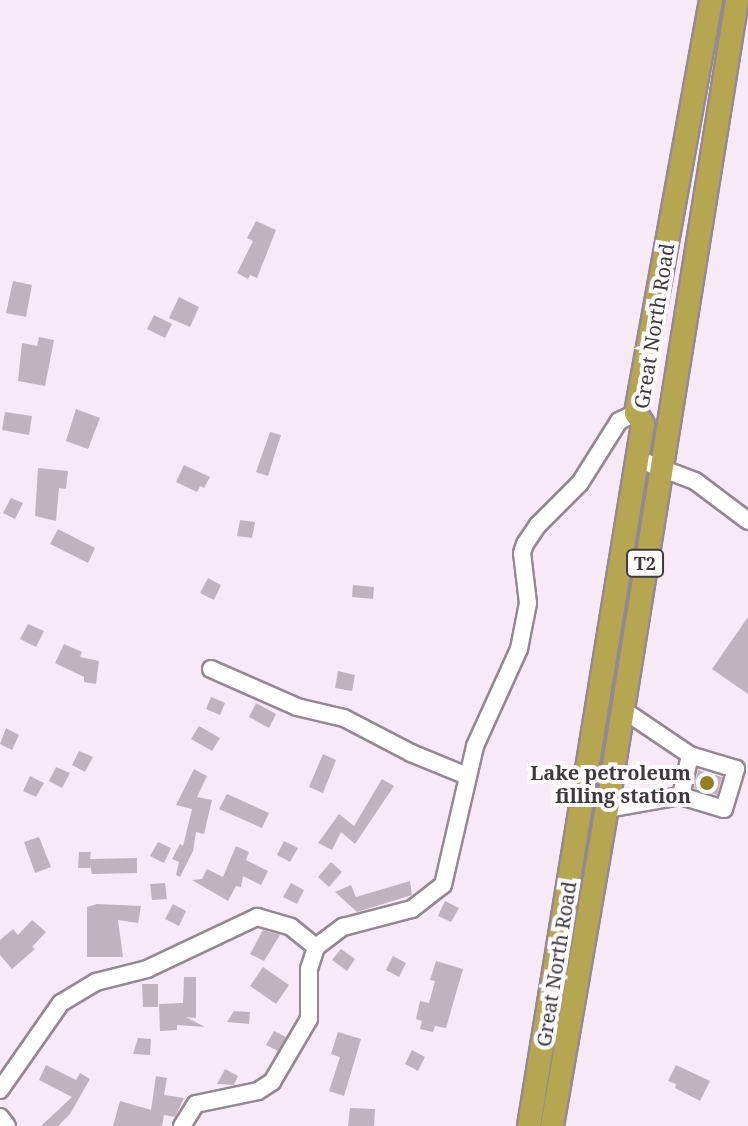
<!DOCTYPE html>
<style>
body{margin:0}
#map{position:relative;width:748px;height:1126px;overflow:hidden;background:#f7eaf6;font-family:"Noto Serif",serif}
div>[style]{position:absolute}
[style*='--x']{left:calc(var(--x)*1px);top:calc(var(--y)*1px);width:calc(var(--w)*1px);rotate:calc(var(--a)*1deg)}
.building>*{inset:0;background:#c0b3be}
.roads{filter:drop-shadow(2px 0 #958893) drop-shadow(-2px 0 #958893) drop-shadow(0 2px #958893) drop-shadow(0 -2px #958893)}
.minor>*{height:16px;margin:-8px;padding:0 8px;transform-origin:8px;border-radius:8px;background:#fff}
.highway>*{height:22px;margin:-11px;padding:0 11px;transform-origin:11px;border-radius:11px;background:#b7a651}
.dots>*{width:22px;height:22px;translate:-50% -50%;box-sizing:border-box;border:4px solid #fefbfd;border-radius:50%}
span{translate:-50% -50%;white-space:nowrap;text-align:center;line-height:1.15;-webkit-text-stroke:8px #fefbfd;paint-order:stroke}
.shield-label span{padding:2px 6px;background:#fefbfd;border:2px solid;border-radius:6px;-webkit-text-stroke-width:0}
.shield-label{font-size:18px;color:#3e393d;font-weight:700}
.street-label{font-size:20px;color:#3e393d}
.poi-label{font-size:20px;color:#3e393d;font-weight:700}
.right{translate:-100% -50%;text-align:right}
</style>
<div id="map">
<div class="building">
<i style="clip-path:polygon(256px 221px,276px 230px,257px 278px,250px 275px,248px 279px,237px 273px,253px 241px,247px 238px)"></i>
<i style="clip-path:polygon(13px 281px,32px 285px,26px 317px,6px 313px)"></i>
<i style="clip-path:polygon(179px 297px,199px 307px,190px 327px,169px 318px)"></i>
<i style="clip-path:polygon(154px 315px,172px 324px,165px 338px,147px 329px)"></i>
<i style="clip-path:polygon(39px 337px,54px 340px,45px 386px,18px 381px,22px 343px,37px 346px)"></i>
<i style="clip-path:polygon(76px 409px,100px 418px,88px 449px,66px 441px)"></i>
<i style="clip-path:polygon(5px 412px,32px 416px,29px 435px,2px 430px)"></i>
<i style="clip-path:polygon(270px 432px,281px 435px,268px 476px,256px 472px)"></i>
<i style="clip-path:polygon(184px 465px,210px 477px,204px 488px,200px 486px,197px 492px,176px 482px)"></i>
<i style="clip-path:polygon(38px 468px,68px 471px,66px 489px,59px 488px,56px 521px,35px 516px)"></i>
<i style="clip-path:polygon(11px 498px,23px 503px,15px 519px,3px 513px)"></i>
<i style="clip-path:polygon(240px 520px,255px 522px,252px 538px,237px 536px)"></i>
<i style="clip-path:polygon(58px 529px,95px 548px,88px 563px,50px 544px)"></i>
<i style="clip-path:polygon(208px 578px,221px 585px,214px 600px,200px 593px)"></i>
<i style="clip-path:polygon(353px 585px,374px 587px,373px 599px,352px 597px)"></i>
<i style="clip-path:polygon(748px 617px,748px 694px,712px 669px)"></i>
<i style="clip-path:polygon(28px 624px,44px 631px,36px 647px,20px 639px)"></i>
<i style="clip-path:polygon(64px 644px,82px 652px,80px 657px,99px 661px,96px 684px,84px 682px,84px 677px,55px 663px)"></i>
<i style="clip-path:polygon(338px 671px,355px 675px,352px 691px,335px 688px)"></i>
<i style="clip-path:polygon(211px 697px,225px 703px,220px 715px,206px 709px)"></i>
<i style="clip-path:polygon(256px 703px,276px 714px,269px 728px,249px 717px)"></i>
<i style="clip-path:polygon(199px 726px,220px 738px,212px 751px,191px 739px)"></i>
<i style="clip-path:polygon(6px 728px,19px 735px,12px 750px,0 744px)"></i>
<i style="clip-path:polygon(79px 751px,93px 757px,85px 772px,72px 765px)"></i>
<i style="clip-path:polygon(323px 754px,336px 760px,323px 793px,309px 787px)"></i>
<i style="clip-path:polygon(56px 767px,70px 773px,62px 788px,49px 781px)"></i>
<i style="clip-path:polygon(194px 769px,207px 776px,197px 797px,212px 800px,204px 834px,196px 832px,193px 851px,180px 877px,176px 875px,179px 862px,172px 859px,180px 844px,183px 846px,192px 809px,176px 805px)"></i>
<i style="clip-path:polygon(698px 770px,722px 777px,717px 795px,694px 788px)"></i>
<i style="clip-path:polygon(30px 776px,44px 783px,36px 797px,23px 791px)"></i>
<i style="clip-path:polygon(382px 779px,394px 786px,355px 844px,341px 832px,332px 850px,318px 843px,339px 814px,354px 826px)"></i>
<i style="clip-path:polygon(227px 794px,269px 813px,262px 828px,219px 809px)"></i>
<i style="clip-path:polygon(39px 837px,51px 867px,35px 873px,24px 842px)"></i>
<i style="clip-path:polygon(284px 841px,298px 848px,290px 862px,277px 855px)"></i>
<i style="clip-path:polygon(158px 842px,171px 848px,164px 863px,150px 856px)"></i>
<i style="clip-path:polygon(236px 846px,249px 852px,246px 860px,268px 871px,261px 885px,243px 876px,241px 887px,236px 886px,228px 901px,192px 880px,202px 879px,207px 869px,223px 877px)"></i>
<i style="clip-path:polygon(79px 852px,91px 852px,90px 859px,137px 858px,137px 873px,92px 874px,90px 865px,90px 868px,78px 868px)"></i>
<i style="clip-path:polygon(331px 862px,342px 872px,329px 887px,318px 877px)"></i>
<i style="clip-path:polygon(410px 881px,412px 895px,357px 912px,335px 892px,351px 885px,356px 897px)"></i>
<i style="clip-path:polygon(165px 883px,167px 899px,152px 900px,150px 884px)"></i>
<i style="clip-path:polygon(291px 883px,304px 890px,297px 904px,283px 897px)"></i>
<i style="clip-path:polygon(445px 901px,459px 908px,451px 922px,438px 916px)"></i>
<i style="clip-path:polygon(97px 904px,141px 906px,138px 923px,118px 920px,123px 957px,87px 957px,87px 907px)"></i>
<i style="clip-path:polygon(173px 904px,186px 911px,179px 926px,165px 919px)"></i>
<i style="clip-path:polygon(32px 920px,46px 932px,32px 947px,35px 949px,12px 969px,0 955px,0 940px,13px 929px,18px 935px)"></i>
<i style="clip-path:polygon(263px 930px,280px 935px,264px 961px,250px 954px)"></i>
<i style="clip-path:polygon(341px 949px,355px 959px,347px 971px,332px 960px)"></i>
<i style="clip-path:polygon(393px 956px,406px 963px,399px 977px,386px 970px)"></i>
<i style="clip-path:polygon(436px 961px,463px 969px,446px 1028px,435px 1026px,433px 1032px,420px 1029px,422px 1021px,416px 1019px,420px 1001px,429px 1003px,435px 981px,430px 980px)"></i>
<i style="clip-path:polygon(263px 967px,289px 985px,276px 1004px,250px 986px)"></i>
<i style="clip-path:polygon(184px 977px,196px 977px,196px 1018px,186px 1017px,205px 1027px,177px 1025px,177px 1030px,160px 1031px,159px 1004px,183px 1003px)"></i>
<i style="clip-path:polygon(142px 984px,158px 984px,158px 1007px,143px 1007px)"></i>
<i style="clip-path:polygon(234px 1011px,250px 1012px,249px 1024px,227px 1022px)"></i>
<i style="clip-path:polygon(274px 1031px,286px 1037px,278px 1051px,266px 1045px)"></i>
<i style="clip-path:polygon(338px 1032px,361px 1039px,344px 1096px,329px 1091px,340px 1057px,331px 1054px)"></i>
<i style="clip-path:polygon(138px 1038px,151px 1039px,150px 1055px,133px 1054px)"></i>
<i style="clip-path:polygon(412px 1050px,425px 1057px,418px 1071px,405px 1064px)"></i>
<i style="clip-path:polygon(46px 1065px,76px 1080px,80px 1073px,90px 1079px,70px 1114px,58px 1126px,41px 1126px,72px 1097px,39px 1080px)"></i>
<i style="clip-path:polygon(676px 1065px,710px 1081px,700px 1101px,675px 1088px,676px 1084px,668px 1081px)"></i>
<i style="clip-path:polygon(225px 1069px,238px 1076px,234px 1085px,217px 1084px)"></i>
<i style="clip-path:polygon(156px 1076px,167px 1078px,164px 1095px,184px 1098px,175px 1117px,164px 1115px,162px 1126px,113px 1126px,120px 1101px,151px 1110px)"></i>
<i style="clip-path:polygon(350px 1108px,375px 1109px,374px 1126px,348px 1126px)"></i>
</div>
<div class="roads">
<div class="minor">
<i style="--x:637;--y:459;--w:62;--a:20.8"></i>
<i style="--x:695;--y:481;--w:66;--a:37"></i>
<i style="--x:211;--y:669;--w:94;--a:23.8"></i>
<i style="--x:297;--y:707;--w:48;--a:13.2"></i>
<i style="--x:344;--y:718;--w:76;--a:27.6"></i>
<i style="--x:411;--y:753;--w:61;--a:22.3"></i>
<i style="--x:681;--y:796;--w:45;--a:16.8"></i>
<i style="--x:724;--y:809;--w:42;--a:-73.3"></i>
<i style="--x:736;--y:769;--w:48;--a:-163.1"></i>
<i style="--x:607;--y:809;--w:75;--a:-10"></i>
<i style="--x:681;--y:796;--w:42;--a:-77.6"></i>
<i style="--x:690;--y:755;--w:82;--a:-145.9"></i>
<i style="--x:0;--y:1090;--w:106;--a:-55"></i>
<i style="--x:61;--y:1003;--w:41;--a:-31"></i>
<i style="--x:96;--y:982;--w:53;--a:-14.3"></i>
<i style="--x:147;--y:969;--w:122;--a:-25.3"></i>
<i style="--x:257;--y:917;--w:35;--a:16"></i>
<i style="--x:291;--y:927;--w:32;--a:39"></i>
<i style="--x:0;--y:1117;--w:11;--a:52"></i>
<i style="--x:182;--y:1126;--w:26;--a:-58"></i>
<i style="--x:196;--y:1104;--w:63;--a:-11.8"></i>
<i style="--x:258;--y:1091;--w:17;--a:-33"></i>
<i style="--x:272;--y:1082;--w:73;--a:-59.6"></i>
<i style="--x:309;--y:1019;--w:50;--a:-90"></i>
<i style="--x:309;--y:969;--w:23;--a:-72"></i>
<i style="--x:316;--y:947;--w:34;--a:-37"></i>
<i style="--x:343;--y:927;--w:71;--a:-14.6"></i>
<i style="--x:412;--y:909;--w:39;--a:-38"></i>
<i style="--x:443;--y:885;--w:143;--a:-77"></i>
<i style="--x:475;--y:746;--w:107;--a:-65.6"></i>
<i style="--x:519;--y:649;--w:47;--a:-78.9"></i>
<i style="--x:528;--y:603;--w:50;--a:-96.8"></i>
<i style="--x:522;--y:553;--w:9;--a:-72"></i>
<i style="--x:525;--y:544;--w:23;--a:-56"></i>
<i style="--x:538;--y:525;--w:59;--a:-45"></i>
<i style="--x:580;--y:483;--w:73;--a:-57.8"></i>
<i style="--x:619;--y:421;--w:19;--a:-25"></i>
</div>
<div class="highway">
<i style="--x:529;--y:1126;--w:711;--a:-80.78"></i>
<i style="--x:643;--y:424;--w:13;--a:-122"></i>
<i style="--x:636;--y:413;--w:420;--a:-79.7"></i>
<i style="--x:552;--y:1126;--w:322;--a:-80.2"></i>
<i style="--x:607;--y:809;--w:819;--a:-80.87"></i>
</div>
</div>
<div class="dots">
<i style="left:707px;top:783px;background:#918028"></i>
</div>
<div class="shield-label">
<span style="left:645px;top:563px">T2</span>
</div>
<div class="street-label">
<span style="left:654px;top:326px;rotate:-81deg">Great North Road</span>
<span style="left:556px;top:964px;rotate:-81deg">Great North Road</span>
</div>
<div class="poi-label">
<span class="right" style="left:691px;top:784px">Lake petroleum<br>filling station</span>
</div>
</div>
